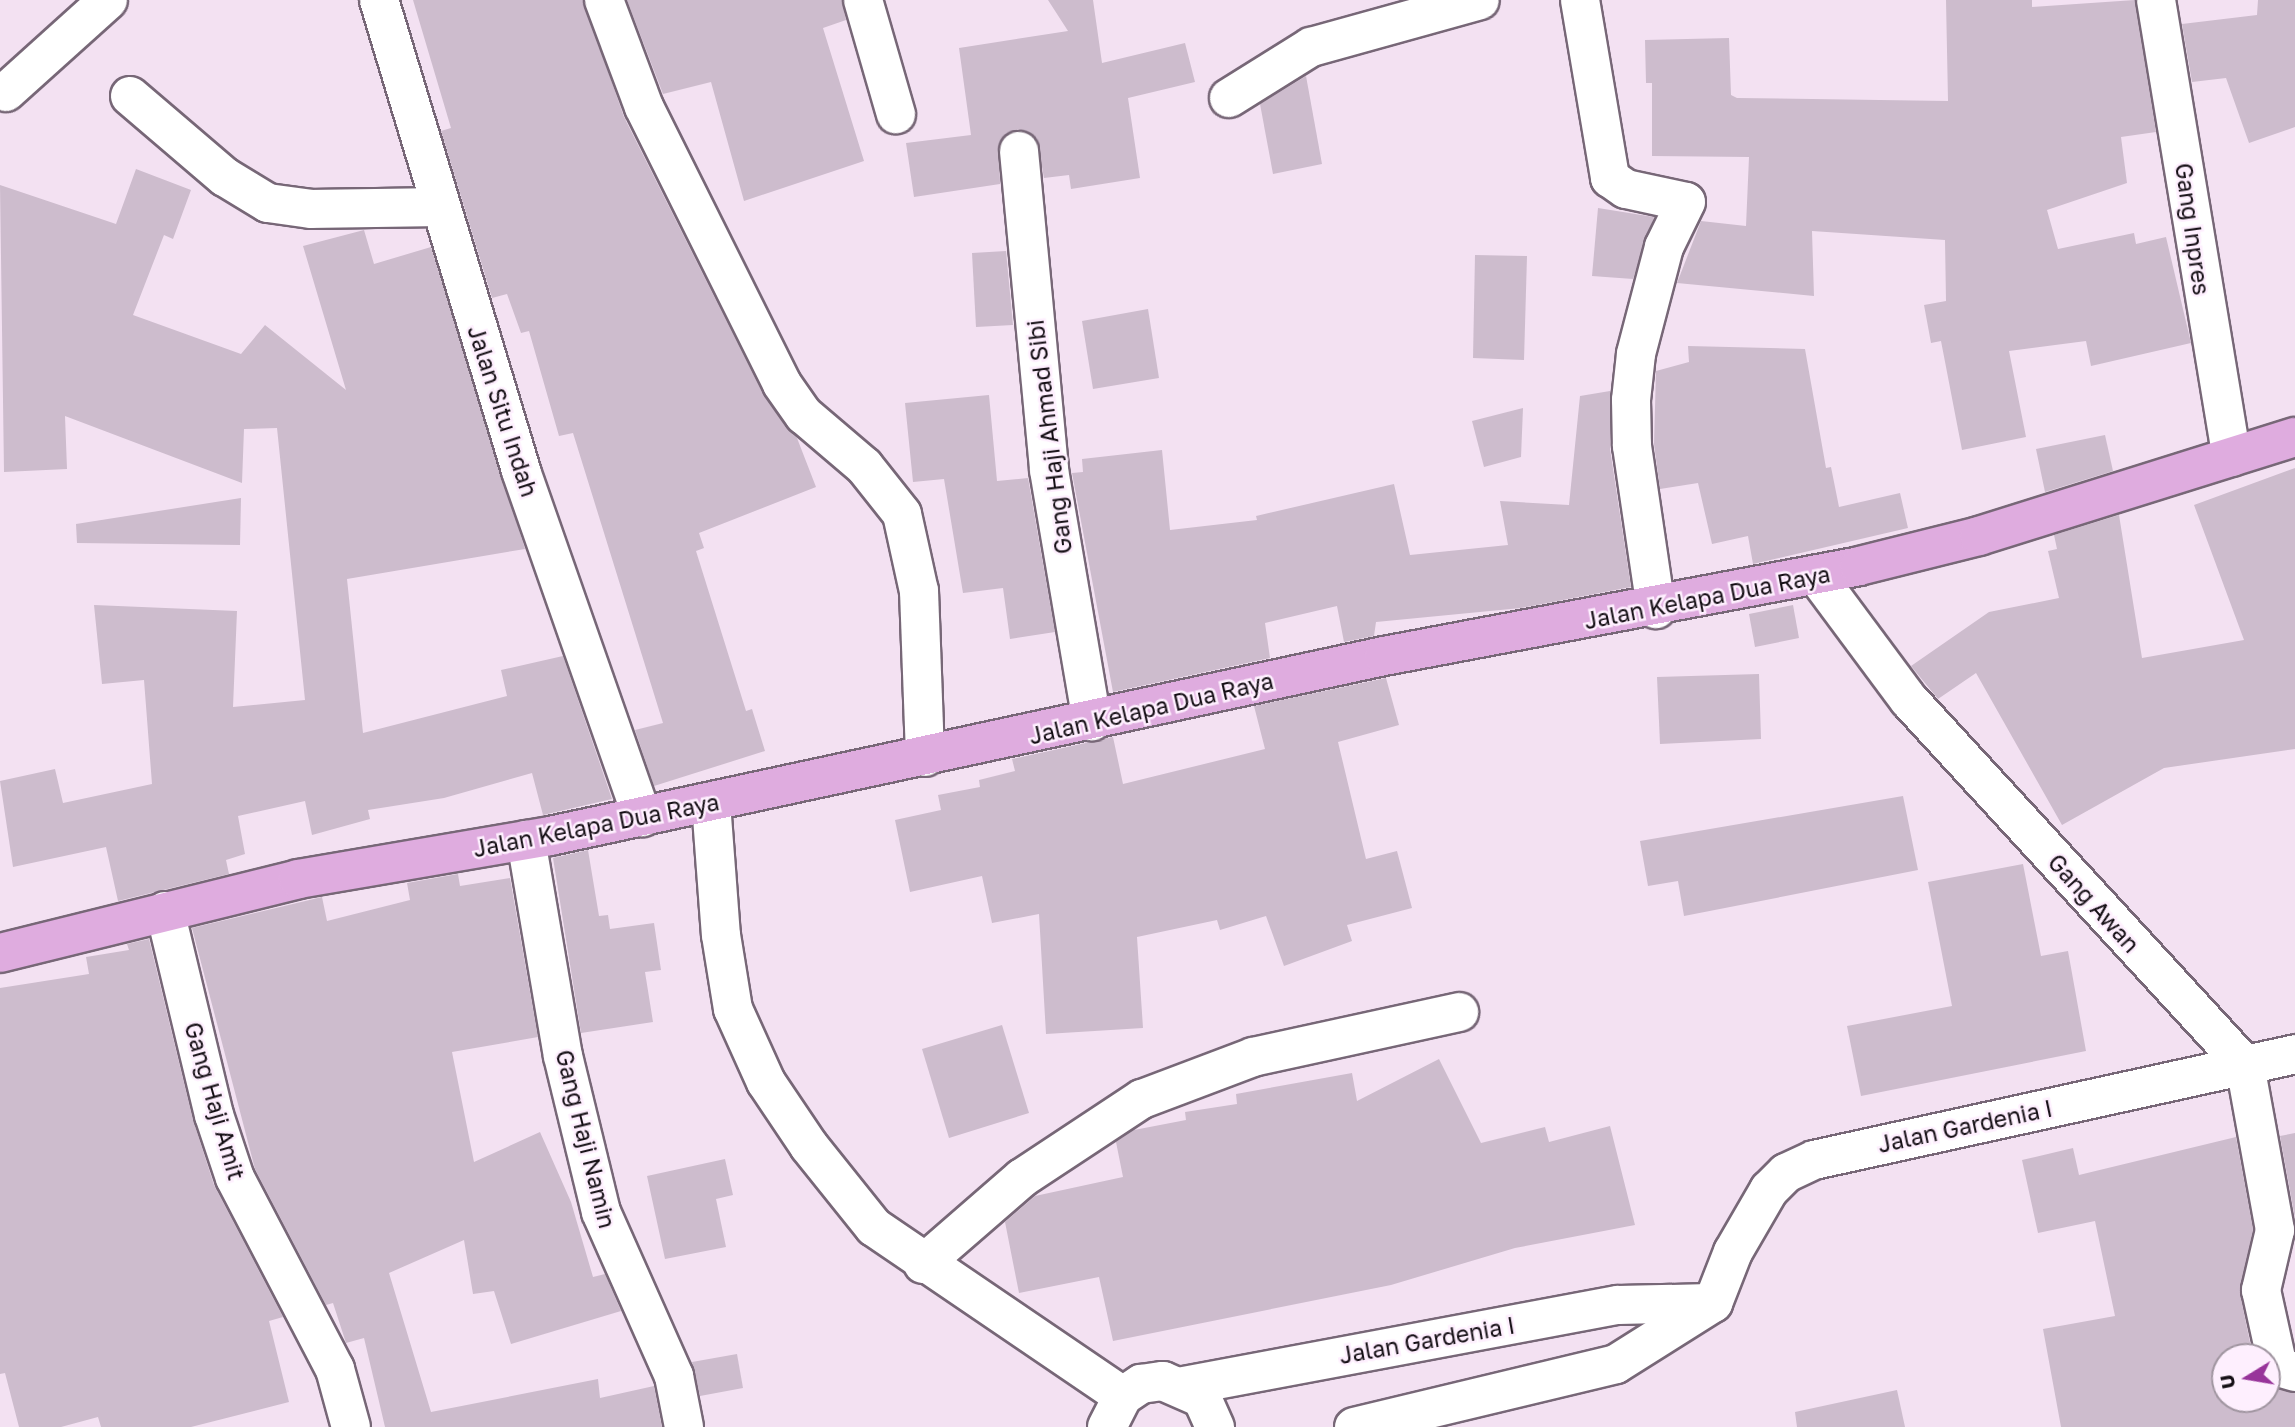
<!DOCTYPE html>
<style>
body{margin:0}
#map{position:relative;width:2295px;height:1427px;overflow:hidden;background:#f3e1f2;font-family:"Golos Text",sans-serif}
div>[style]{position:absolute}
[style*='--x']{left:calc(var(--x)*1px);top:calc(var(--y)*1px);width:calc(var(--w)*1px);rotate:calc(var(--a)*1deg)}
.building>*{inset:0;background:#cdbccd}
.roads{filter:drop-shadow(2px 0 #776777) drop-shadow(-2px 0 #776777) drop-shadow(0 2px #776777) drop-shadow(0 -2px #776777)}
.minor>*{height:38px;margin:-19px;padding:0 19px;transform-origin:19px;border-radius:19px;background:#fff}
.major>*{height:38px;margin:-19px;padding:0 19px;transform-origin:19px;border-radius:19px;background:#dfacdf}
span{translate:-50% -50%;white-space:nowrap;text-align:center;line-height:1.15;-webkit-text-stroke:5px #feeffe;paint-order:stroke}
.street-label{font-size:23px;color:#140e14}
.north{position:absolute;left:2211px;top:1343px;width:70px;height:70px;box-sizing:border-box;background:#feeffe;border:2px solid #a095a0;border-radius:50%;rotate:259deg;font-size:19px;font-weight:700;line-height:28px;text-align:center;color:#140e14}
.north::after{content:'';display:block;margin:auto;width:24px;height:32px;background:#98349a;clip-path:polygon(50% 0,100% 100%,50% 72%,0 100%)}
</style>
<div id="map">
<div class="building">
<i style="clip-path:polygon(413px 0,583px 0,624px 117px,763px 394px,797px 438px,816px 487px,699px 533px,704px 548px,696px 551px,746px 711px,752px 709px,765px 751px,654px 786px,635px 730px,663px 723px,573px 433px,559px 436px,529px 331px,521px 333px,507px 294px,492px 298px,441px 131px,451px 128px)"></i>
<i style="clip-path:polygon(627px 0,842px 0,846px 20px,823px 28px,864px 161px,744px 201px,711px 82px,663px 94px)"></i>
<i style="clip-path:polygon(1048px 0,1093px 0,1102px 63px,1185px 43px,1195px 82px,1128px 98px,1140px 178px,1071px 189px,1069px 175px,1044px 178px,1037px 139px,1018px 129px,999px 143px,1000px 184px,914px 197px,906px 143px,971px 135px,959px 48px,1068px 31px)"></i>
<i style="clip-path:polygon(1946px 0,2032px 0,2032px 7px,2135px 0,2156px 132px,2121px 137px,2127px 183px,2047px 210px,2058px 249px,2134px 233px,2136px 244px,2166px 237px,2191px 343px,2091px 366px,2086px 341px,2009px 351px,2026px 437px,1962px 450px,1941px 341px,1931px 343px,1924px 305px,1946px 301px,1945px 240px,1812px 231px,1814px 296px,1677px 283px,1701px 221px,1746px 226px,1749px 157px,1652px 156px,1652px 83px,1646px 83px,1645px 40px,1729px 38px,1731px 95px,1737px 98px,1948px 101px)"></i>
<i style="clip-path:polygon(2258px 0,2295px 0,2295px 127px,2249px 143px,2226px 78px,2192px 82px,2182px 24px,2257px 15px)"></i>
<i style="clip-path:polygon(1306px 76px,1322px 164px,1273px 174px,1260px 104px)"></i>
<i style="clip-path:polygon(136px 169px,191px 190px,173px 239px,164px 235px,133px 315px,241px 354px,265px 325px,346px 390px,303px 246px,364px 230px,374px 264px,431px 247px,525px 549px,347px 579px,363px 733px,507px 696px,501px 670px,563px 656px,612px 799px,543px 815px,532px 773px,444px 798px,368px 810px,370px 819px,312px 835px,305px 801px,238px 816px,245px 854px,226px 860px,229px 874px,118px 901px,106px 847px,13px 867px,0 781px,55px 769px,63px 803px,152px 784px,144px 680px,102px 684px,94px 605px,237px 611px,233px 707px,305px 700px,277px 428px,244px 429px,242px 483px,65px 416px,67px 469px,4px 472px,0 185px,116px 224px)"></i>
<i style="clip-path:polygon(1598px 208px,1654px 217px,1633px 279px,1592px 276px)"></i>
<i style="clip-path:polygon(1006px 251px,1013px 325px,976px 327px,972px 253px)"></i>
<i style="clip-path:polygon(1475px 255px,1527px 256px,1524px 360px,1473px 358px)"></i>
<i style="clip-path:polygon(1148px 309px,1159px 378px,1093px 389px,1082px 321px)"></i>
<i style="clip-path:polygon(1688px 346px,1805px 349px,1826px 468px,1831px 467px,1839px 507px,1900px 493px,1908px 528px,1753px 564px,1748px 536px,1712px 544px,1698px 483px,1660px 489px,1654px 444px,1656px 371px,1689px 362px)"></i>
<i style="clip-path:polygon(1610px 391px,1610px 449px,1631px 587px,1521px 608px,1376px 622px,1374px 636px,1344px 642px,1337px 606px,1265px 623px,1270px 658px,1113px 692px,1072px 473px,1083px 472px,1082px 459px,1162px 450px,1170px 530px,1257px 520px,1256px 516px,1394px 484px,1410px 555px,1508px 545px,1500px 501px,1569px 505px,1580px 396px)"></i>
<i style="clip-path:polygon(989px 395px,997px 481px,1028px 478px,1055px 632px,1010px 639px,1003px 588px,963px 593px,944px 479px,913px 482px,905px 403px)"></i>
<i style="clip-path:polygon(1523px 408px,1521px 457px,1484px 467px,1472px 421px)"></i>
<i style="clip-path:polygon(2105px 435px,2113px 471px,2045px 492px,2036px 449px)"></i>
<i style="clip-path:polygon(2295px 468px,2295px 749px,2164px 768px,2062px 825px,1976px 673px,1938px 699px,1911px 666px,1989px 612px,2059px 598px,2048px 551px,2057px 549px,2054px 535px,2119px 515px,2142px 658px,2244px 640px,2194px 505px)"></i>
<i style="clip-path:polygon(241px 498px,240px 545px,77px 543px,76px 524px)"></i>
<i style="clip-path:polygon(1793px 605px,1799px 638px,1755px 647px,1749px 614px)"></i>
<i style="clip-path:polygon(1759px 674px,1761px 739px,1660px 744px,1657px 677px)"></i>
<i style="clip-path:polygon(1386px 678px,1399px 725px,1338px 742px,1366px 859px,1397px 851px,1412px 908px,1347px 925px,1352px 941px,1284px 966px,1266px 916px,1220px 930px,1217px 920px,1137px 937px,1143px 1028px,1046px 1034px,1039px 914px,992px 923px,982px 876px,910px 892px,895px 820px,941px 810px,938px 795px,980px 787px,979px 780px,1015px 771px,1012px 759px,1113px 737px,1123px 784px,1265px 749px,1254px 706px)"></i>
<i style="clip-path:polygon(1903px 796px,1918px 870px,1684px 916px,1678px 881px,1648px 886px,1640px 841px)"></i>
<i style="clip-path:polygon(588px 850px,599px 916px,608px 915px,610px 929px,654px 923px,661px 970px,645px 972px,653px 1022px,581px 1033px,553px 858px)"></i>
<i style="clip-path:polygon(2023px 864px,2041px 956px,2068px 951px,2086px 1051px,1861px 1096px,1847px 1026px,1952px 1006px,1928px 882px)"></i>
<i style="clip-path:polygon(458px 874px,460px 886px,510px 878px,538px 1037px,452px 1052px,474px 1162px,540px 1132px,571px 1202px,593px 1277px,605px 1274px,621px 1311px,511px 1344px,494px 1291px,473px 1294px,464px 1240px,389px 1273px,431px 1412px,598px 1379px,600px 1398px,654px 1386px,662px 1427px,385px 1427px,364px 1338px,346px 1343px,333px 1303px,326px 1305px,255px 1169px,192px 928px,322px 897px,327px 921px,410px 900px,407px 883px)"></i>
<i style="clip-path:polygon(149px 939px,193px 1120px,214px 1185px,283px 1317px,269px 1321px,289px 1402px,191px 1427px,101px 1427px,98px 1417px,61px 1427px,19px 1427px,5px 1373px,0 1374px,0 988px,89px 974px,86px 957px,129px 950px,127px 944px)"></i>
<i style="clip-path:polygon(1002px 1025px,1029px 1113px,949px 1138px,922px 1049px)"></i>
<i style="clip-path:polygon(1439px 1059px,1481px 1143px,1545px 1127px,1549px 1142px,1610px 1126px,1635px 1225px,1515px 1248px,1391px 1285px,1113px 1341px,1099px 1277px,1019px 1293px,1005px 1222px,1035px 1196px,1123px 1177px,1116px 1142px,1134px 1130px,1186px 1120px,1185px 1112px,1237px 1104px,1236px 1094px,1352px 1073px,1357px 1101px)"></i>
<i style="clip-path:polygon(2295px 1133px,2295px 1218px,2280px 1136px)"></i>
<i style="clip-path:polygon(2236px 1137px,2253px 1229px,2240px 1294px,2253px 1357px,2225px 1357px,2225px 1399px,2267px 1399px,2267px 1385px,2295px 1393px,2295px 1427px,2061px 1427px,2043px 1329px,2115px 1316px,2095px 1221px,2038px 1233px,2022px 1160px,2073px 1148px,2079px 1175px)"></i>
<i style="clip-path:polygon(725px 1159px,733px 1195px,716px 1199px,726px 1247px,665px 1259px,647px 1176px)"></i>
<i style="clip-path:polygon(737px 1354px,743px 1388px,700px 1396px,692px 1362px)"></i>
<i style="clip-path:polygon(1897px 1390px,1905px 1427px,1797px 1427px,1795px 1412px)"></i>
</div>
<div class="roads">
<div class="minor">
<i style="--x:379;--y:0;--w:492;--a:73.2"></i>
<i style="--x:521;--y:471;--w:367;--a:70.7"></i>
<i style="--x:604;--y:0;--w:114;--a:69.5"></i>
<i style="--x:644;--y:107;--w:309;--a:63.5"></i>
<i style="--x:782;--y:384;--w:38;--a:55"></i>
<i style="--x:804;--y:415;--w:79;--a:40.4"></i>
<i style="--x:864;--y:466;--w:61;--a:51.6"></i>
<i style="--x:902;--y:514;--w:79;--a:77.6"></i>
<i style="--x:919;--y:591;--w:166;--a:87.9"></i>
<i style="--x:863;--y:0;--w:119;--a:73.9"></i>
<i style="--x:1580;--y:0;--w:181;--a:80.4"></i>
<i style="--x:1610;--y:178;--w:19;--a:35"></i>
<i style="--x:1626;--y:189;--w:61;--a:12.2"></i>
<i style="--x:1686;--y:202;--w:50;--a:116.1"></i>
<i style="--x:1664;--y:247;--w:111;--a:104.7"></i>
<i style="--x:1636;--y:354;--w:46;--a:96.2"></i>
<i style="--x:1631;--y:400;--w:46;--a:88.8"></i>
<i style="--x:1632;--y:446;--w:165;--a:81.6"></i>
<i style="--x:2156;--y:0;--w:463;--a:80.6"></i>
<i style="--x:6;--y:92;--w:137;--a:-42"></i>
<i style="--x:130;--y:96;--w:125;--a:40.5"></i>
<i style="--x:225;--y:177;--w:50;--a:31.2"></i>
<i style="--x:268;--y:203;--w:43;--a:7.9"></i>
<i style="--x:311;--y:209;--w:129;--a:-0.9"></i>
<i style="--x:1229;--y:98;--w:97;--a:-31.9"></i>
<i style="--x:1311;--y:47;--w:175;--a:-15.5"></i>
<i style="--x:1019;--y:151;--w:320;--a:84.6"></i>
<i style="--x:1049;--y:470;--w:255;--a:80.3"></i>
<i style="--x:1816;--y:575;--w:156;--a:53.4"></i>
<i style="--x:1909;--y:700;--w:496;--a:47.4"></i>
<i style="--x:2245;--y:1065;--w:168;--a:79.7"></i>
<i style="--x:2275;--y:1230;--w:62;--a:103.1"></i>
<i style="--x:2261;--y:1290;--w:79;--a:77.6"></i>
<i style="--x:2278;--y:1367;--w:18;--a:16"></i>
<i style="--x:711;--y:803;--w:132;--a:85.7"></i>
<i style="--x:721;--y:935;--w:75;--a:80.8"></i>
<i style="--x:733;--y:1009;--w:80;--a:65.7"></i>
<i style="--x:766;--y:1082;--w:77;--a:56.1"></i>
<i style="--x:809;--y:1146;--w:104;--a:51.3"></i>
<i style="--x:874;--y:1227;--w:301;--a:34.2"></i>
<i style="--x:526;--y:840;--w:219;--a:80.3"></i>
<i style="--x:563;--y:1056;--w:161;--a:76.3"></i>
<i style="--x:601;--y:1212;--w:180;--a:66"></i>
<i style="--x:674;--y:1376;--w:52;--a:78.9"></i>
<i style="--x:165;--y:911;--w:210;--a:76.5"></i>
<i style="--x:214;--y:1115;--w:66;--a:71.6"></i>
<i style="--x:235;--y:1178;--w:216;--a:62.4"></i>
<i style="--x:335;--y:1369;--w:60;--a:74.6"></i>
<i style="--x:923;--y:1264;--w:131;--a:-41"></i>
<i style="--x:1022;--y:1178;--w:144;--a:-33.4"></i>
<i style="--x:1142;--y:1099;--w:119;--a:-20.7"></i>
<i style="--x:1253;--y:1057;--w:211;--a:-12.3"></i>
<i style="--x:1184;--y:1386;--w:441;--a:-10.6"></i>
<i style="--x:1618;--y:1305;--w:93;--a:-1.2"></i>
<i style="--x:1107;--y:1427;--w:35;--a:-63"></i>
<i style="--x:1123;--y:1396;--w:22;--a:-34"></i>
<i style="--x:1141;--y:1384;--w:22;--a:-8"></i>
<i style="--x:1163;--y:1381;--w:43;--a:23.6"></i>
<i style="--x:1202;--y:1398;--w:32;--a:66"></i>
<i style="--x:1354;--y:1427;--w:269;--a:-13.5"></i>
<i style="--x:1616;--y:1364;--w:115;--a:-32.2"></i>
<i style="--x:1713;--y:1303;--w:55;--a:-68.6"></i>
<i style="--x:1733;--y:1252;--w:72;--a:-59.9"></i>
<i style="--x:1769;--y:1190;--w:24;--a:-45"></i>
<i style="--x:1786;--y:1173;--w:31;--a:-25"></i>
<i style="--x:1814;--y:1160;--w:493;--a:-12.4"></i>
</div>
<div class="major">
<i style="--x:0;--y:953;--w:307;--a:-13.9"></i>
<i style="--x:298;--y:879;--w:256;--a:-9.7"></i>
<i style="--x:550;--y:836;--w:853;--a:-12.18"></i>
<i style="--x:1384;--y:656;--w:483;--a:-10.7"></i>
<i style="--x:1859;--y:566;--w:124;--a:-14"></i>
<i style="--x:1979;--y:536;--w:331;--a:-17.4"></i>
</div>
</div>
<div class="street-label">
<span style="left:2193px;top:229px;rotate:82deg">Gang Inpres</span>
<span style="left:503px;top:411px;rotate:72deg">Jalan Situ Indah</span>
<span style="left:1049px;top:437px;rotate:-97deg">Gang Haji Ahmad Sibi</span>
<span style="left:1707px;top:597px;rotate:-11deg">Jalan Kelapa Dua Raya</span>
<span style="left:1151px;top:708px;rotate:-13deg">Jalan Kelapa Dua Raya</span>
<span style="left:596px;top:825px;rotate:-11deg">Jalan Kelapa Dua Raya</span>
<span style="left:2094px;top:903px;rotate:48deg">Gang Awan</span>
<span style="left:215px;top:1101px;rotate:74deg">Gang Haji Amit</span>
<span style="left:1965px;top:1126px;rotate:-12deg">Jalan Gardenia I</span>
<span style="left:586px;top:1139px;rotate:76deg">Gang Haji Namin</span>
<span style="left:1427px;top:1340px;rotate:-10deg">Jalan Gardenia I</span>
</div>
<div class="north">U</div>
</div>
